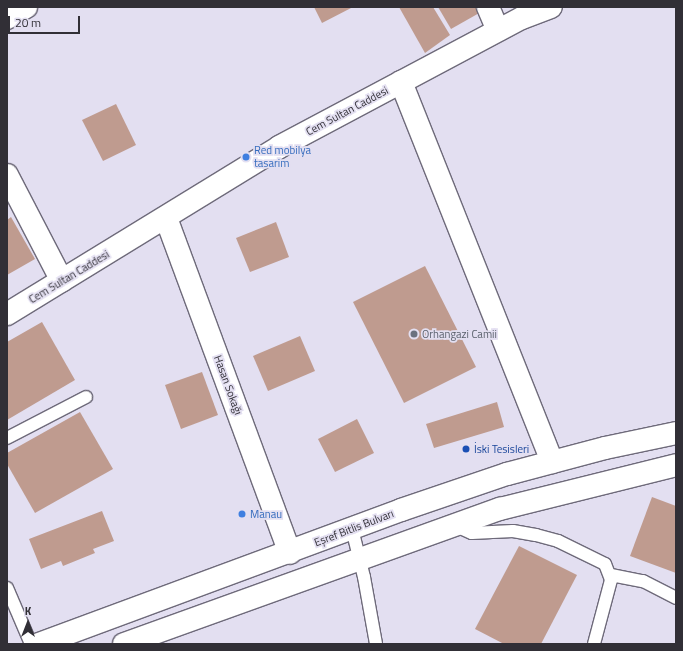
<!DOCTYPE html>
<meta charset="utf-8">
<style>
body{margin:0}
#map{position:relative;width:683px;height:651px;overflow:hidden;background:#e3dff1;font-family:"Titillium Web",sans-serif}
div>[style]{position:absolute}
[style*='--x']{left:calc(var(--x)*1px);top:calc(var(--y)*1px);width:calc(var(--w)*1px);rotate:calc(var(--a)*1deg)}
.building>*{inset:0;background:#bf9b8f}
.roads{filter:drop-shadow(1px 0 #6e6a7a) drop-shadow(-1px 0 #6e6a7a) drop-shadow(0 1px #6e6a7a) drop-shadow(0 -1px #6e6a7a)}
.service>*{height:12px;margin:-6px;padding:0 6px;transform-origin:6px;border-radius:6px;background:#fff}
.minor>*{height:22px;margin:-11px;padding:0 11px;transform-origin:11px;border-radius:11px;background:#fff}
.primary>*{height:22px;margin:-11px;padding:0 11px;transform-origin:11px;border-radius:11px;background:#fff}
.dots>*{width:11px;height:11px;translate:-50% -50%;box-sizing:border-box;border:2px solid #e3dff1;border-radius:50%}
span{translate:-50% -50%;white-space:nowrap;text-align:center;line-height:1.15;-webkit-text-stroke:3.5px #e3dff1;paint-order:stroke}
.street-label{font-size:11px;color:#312f36}
.shop-label{font-size:11px;color:#366cbe}
.left{translate:0 -50%;text-align:left}
.worship-label{font-size:11px;color:#5b616d}
.transit-label{font-size:11px;color:#164399}
.frame{position:absolute;inset:0;border:8px solid #312f36;pointer-events:none}
.north{position:absolute;left:8px;top:603px;width:40px;height:40px;-webkit-text-stroke:3px #e3dff1;paint-order:stroke;rotate:0deg;font-size:11px;font-weight:700;line-height:16px;text-align:center;color:#312f36}
.north::after{content:'';display:block;margin:auto;width:14px;height:18px;background:#312f36;clip-path:polygon(50% 0,100% 100%,50% 72%,0 100%)}
.scale{position:absolute;left:8px;top:16px;width:72px;height:18px;box-sizing:border-box;border:2px solid #312f36;border-top:0;padding-left:5px;font-size:12px;line-height:14px;white-space:nowrap;color:#312f36;-webkit-text-stroke:3px #e3dff1;paint-order:stroke}
</style>
<div id="map">
<div class="building">
<i style="clip-path:polygon(314px 7px,353px 7px,322px 23px)"></i>
<i style="clip-path:polygon(399px 7px,433px 7px,450px 35px,425px 53px)"></i>
<i style="clip-path:polygon(438px 7px,478px 7px,481px 12px,451px 29px)"></i>
<i style="clip-path:polygon(116px 104px,136px 145px,103px 161px,82px 120px)"></i>
<i style="clip-path:polygon(11px 217px,35px 259px,7px 275px,7px 220px)"></i>
<i style="clip-path:polygon(276px 222px,289px 257px,250px 272px,236px 238px)"></i>
<i style="clip-path:polygon(425px 266px,476px 367px,404px 403px,353px 302px)"></i>
<i style="clip-path:polygon(42px 322px,75px 380px,7px 420px,7px 342px)"></i>
<i style="clip-path:polygon(300px 336px,315px 371px,268px 391px,253px 356px)"></i>
<i style="clip-path:polygon(202px 372px,218px 415px,181px 429px,165px 385px)"></i>
<i style="clip-path:polygon(497px 402px,504px 427px,434px 448px,426px 424px)"></i>
<i style="clip-path:polygon(80px 412px,113px 469px,35px 513px,7px 464px,7px 453px)"></i>
<i style="clip-path:polygon(357px 419px,374px 453px,335px 472px,318px 439px)"></i>
<i style="clip-path:polygon(652px 497px,676px 506px,676px 573px,630px 556px)"></i>
<i style="clip-path:polygon(102px 511px,114px 541px,93px 549px,95px 553px,63px 566px,61px 561px,41px 569px,29px 539px)"></i>
<i style="clip-path:polygon(519px 546px,577px 575px,541px 644px,504px 644px,475px 629px)"></i>
</div>
<div class="roads">
<div class="service">
<i style="--x:7;--y:438;--w:89;--a:-27.4"></i>
<i style="--x:456;--y:526;--w:17;--a:24"></i>
<i style="--x:472;--y:533;--w:41;--a:-2.8"></i>
<i style="--x:513;--y:531;--w:23;--a:10"></i>
<i style="--x:536;--y:535;--w:23;--a:15"></i>
<i style="--x:558;--y:541;--w:52;--a:26.1"></i>
<i style="--x:605;--y:564;--w:17;--a:69"></i>
<i style="--x:611;--y:580;--w:66;--a:104.9"></i>
<i style="--x:352;--y:529;--w:49;--a:76"></i>
<i style="--x:364;--y:577;--w:68;--a:79.8"></i>
<i style="--x:611;--y:575;--w:33;--a:11"></i>
<i style="--x:643;--y:581;--w:37;--a:27"></i>
<i style="--x:7;--y:588;--w:61;--a:66.8"></i>
</div>
<div class="minor">
<i style="--x:488;--y:7;--w:25;--a:67"></i>
<i style="--x:7;--y:18;--w:22;--a:-30"></i>
<i style="--x:401;--y:82;--w:409;--a:68.3"></i>
<i style="--x:7;--y:175;--w:119;--a:62.6"></i>
<i style="--x:166;--y:218;--w:357;--a:69.7"></i>
<i style="--x:7;--y:314;--w:319;--a:-31.5"></i>
<i style="--x:279;--y:147;--w:275;--a:-28"></i>
<i style="--x:522;--y:18;--w:31;--a:-21"></i>
</div>
<div class="primary">
<i style="--x:39;--y:644;--w:386;--a:-20.3"></i>
<i style="--x:401;--y:510;--w:112;--a:-18.8"></i>
<i style="--x:507;--y:474;--w:101;--a:-14.9"></i>
<i style="--x:605;--y:448;--w:73;--a:-11.9"></i>
<i style="--x:124;--y:644;--w:400;--a:-19.8"></i>
<i style="--x:500;--y:509;--w:181;--a:-14"></i>
</div>
</div>
<div class="dots">
<i style="left:246px;top:157px;background:#3f7fe0"></i>
<i style="left:414px;top:334px;background:#6b7280"></i>
<i style="left:466px;top:449px;background:#1a4fb4"></i>
<i style="left:242px;top:514px;background:#3f7fe0"></i>
</div>
<div class="street-label">
<span style="left:347px;top:111px;rotate:-28deg">Cem Sultan Caddesi</span>
<span style="left:69px;top:277px;rotate:-31deg">Cem Sultan Caddesi</span>
<span style="left:228px;top:385px;rotate:70deg">Hasan Sokağı</span>
<span style="left:354px;top:528px;rotate:-21deg">Eşref Bitlis Bulvarı</span>
</div>
<div class="shop-label">
<span class="left" style="left:254px;top:157px">Red mobilya<br>tasarim</span>
<span class="left" style="left:250px;top:514px">Manau</span>
</div>
<div class="worship-label">
<span class="left" style="left:422px;top:334px">Orhangazi Camii</span>
</div>
<div class="transit-label">
<span class="left" style="left:474px;top:449px">İski Tesisleri</span>
</div>
<div class="frame"></div>
<div class="north">K</div>
<div class="scale">20 m</div>
</div>
